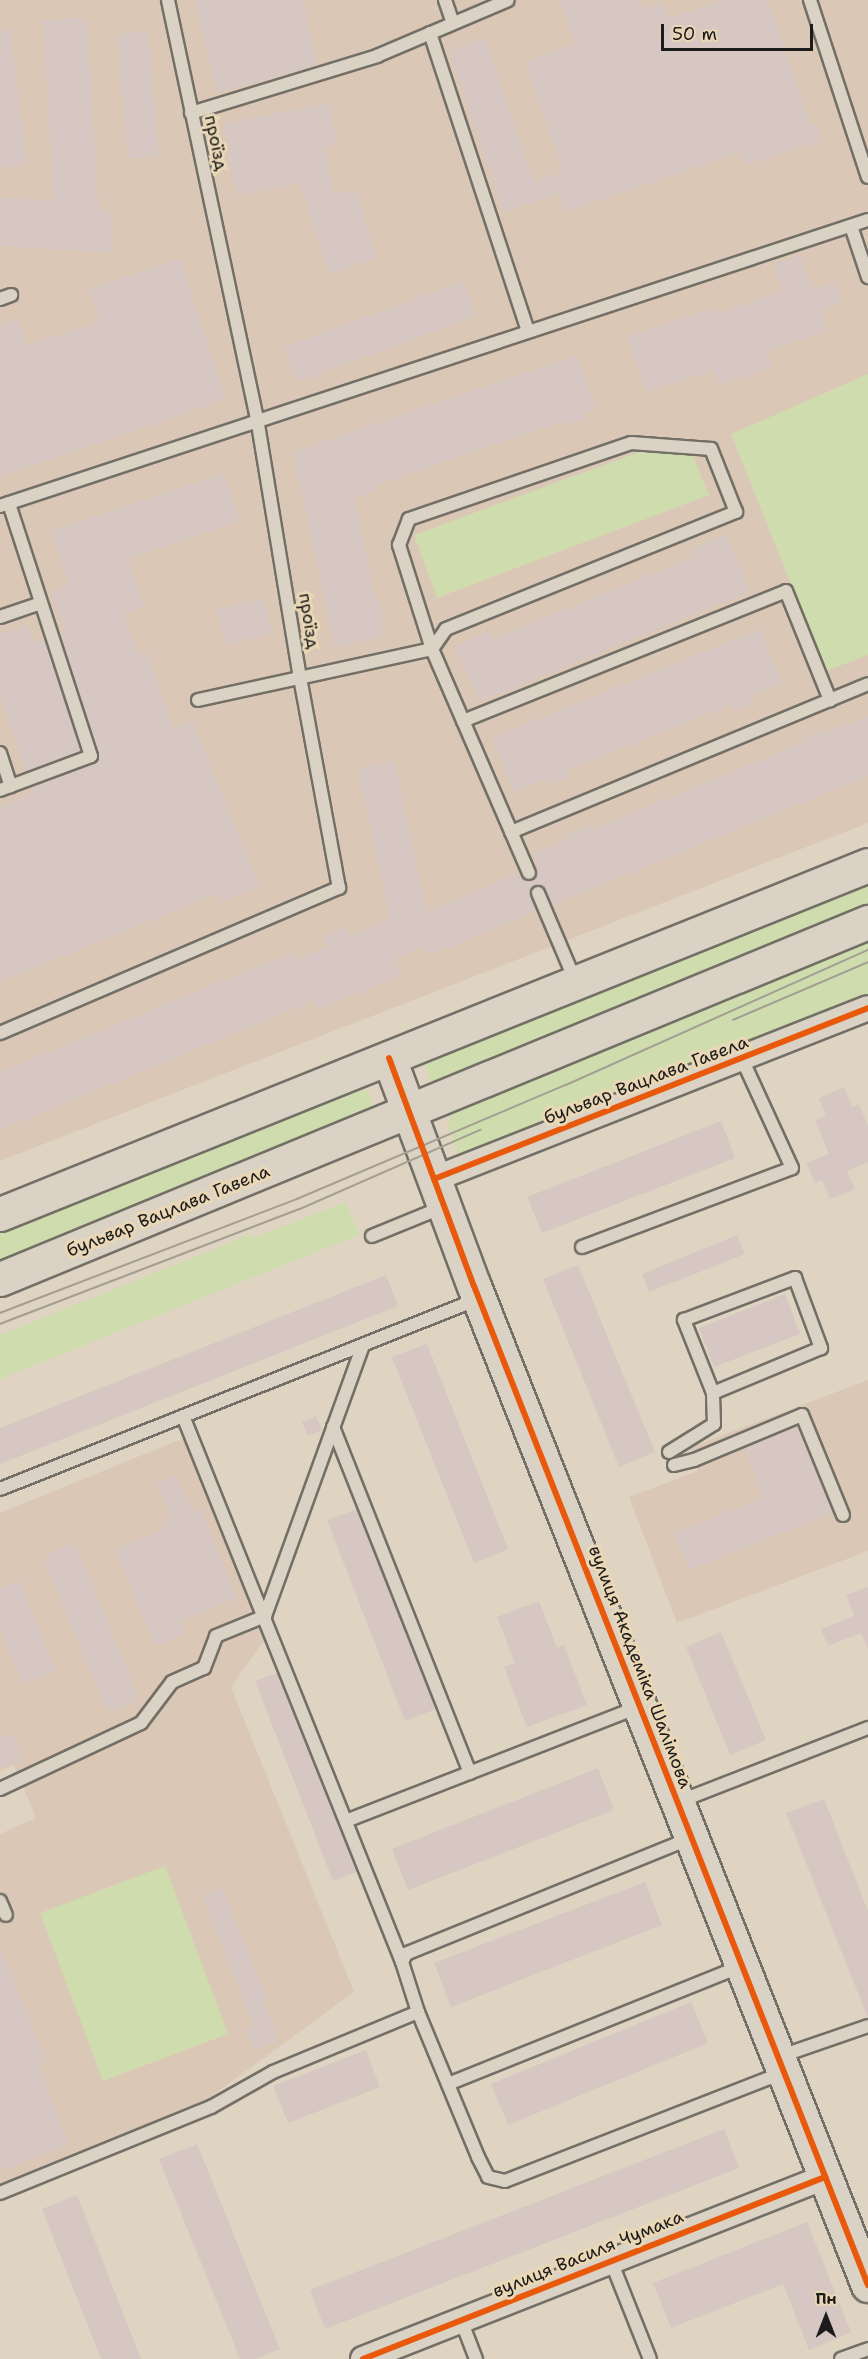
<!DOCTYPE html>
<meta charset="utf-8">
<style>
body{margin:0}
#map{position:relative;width:868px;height:2359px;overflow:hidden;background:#ded4c1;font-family:"Shantell Sans",sans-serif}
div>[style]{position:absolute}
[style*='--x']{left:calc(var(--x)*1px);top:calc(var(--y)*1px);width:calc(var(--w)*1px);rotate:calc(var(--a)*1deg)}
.built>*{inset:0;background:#dbc7b5}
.green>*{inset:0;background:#cfddae}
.building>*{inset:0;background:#d6c7c2}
.roads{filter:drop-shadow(2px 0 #736f66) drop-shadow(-2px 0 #736f66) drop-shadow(0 2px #736f66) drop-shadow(0 -2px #736f66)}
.lane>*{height:12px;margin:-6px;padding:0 6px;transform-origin:6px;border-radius:6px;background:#dad2c5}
.street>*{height:24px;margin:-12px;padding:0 12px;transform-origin:12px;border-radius:12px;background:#dad2c5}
.secondary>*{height:33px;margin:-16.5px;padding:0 16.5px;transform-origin:16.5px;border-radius:16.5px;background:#dad2c5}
.tram>*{height:1.5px;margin:-0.75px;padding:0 0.75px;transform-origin:0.75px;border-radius:0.75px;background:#a49e93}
.cycleway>*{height:6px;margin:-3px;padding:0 3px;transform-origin:3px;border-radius:3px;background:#e8590c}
span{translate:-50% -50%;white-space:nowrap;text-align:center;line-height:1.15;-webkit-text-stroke:6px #ead7b5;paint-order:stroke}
.street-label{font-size:18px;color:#1c1c1c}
.north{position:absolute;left:796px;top:2287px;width:60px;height:60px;-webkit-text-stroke:4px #ead7b5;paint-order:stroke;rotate:0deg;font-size:16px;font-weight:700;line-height:24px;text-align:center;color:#1c1c1c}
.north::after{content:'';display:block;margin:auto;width:21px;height:27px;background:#1c1c1c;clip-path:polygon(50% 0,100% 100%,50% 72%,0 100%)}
.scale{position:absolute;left:661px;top:24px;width:152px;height:27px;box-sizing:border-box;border:3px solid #1c1c1c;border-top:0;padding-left:8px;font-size:18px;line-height:21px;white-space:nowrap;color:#1c1c1c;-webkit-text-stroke:4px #ead7b5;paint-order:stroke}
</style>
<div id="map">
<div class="built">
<i style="clip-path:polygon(0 0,868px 0,868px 823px,0 1161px)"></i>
<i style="clip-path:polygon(868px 1380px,868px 1551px,677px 1623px,629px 1497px,698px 1471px,689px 1448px)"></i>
<i style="clip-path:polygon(184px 1438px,268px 1635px,231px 1687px,354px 1992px,202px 2103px,0 2184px,0 1834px,36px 1818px,14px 1765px,0 1771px,0 1513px)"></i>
</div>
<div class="green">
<i style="clip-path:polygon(868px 374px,868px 655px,826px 671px,731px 434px)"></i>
<i style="clip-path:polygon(642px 451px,692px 453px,709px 495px,437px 598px,414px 535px)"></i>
<i style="clip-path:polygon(868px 877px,868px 914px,432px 1085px,425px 1066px,432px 1057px)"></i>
<i style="clip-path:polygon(868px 939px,868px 1000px,468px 1160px,458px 1152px,449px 1129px,450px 1110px)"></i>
<i style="clip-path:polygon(353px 1088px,368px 1092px,372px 1101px,371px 1111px,0 1270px,0 1233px)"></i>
<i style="clip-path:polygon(346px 1202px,359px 1235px,0 1379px,0 1335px,251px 1234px,253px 1238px)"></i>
<i style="clip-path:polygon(165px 1866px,228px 2034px,103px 2081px,40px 1913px)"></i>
</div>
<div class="building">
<i style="clip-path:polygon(195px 0,304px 0,317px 66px,217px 93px)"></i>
<i style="clip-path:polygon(560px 0,640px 0,643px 8px,662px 1px,668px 19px,723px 0,768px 0,811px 125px,817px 124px,822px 140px,746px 165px,742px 152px,565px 212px,559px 194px,504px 212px,449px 50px,485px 38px,534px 182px,563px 172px,525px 61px,575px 44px)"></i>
<i style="clip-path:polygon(87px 18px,98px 203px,101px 204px,101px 212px,113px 213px,111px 253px,0 246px,0 197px,54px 201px,43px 20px)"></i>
<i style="clip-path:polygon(10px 29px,27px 165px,0 168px,0 30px)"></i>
<i style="clip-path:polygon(148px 31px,159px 156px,128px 159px,117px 34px)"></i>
<i style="clip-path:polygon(329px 103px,337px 144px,324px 147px,334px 194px,356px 190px,377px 258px,329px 274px,300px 183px,237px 196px,223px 124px)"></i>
<i style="clip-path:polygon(800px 255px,812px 289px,835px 282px,842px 302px,820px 310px,827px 331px,767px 351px,773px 367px,719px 385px,714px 370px,646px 392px,627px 337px,714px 308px,716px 314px,783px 291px,774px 264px)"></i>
<i style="clip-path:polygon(180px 259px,226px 399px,0 477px,0 325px,18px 319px,27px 345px,100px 322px,89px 289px)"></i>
<i style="clip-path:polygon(464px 281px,476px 316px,297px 382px,284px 347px)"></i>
<i style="clip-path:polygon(577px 355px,596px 410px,584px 414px,586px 419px,565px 426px,563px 421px,374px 486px,376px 490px,354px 498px,376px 600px,379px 599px,384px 618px,380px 619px,384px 636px,335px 647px,293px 452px)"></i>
<i style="clip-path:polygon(224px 473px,240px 521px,128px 559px,144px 607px,124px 613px,138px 655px,147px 652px,173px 728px,192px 720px,260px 887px,222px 902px,218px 893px,0 982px,0 807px,33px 793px,31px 787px,94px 764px,99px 757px,60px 633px,65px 632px,51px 591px,69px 585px,51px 531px)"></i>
<i style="clip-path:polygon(726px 534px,750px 591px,479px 702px,455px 645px,489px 631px,492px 639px,694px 557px,691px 549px)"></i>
<i style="clip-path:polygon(264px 598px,272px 633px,225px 645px,216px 609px)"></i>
<i style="clip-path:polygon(27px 625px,33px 643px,44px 639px,81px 751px,26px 772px,0 694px,0 634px)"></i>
<i style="clip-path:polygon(760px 629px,782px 683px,751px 696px,754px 704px,735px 711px,732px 704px,566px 771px,569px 778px,549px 786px,547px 779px,514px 792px,492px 738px)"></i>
<i style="clip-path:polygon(868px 716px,868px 776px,552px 905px,543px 887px,535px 885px,530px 893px,537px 911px,433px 954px,419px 948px,395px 958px,402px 975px,317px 1010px,313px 1001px,0 1130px,0 1072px,293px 952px,296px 959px,327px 946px,322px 936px,345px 927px,349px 937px,390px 919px,358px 769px,395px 761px,426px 912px,520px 873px,525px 880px,533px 880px,537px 875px,535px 867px,538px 866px,533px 853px,566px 840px,564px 836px,590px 825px,591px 830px,802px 743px,801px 739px,825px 729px,827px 733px)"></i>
<i style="clip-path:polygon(844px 1087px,852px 1107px,859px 1104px,868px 1126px,868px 1162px,847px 1171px,855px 1189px,830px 1199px,822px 1180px,815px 1183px,806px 1163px,829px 1154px,815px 1121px,826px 1116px,819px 1098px)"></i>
<i style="clip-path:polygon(721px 1121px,735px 1158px,542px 1233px,527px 1197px)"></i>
<i style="clip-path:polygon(737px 1235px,745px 1254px,649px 1292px,642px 1274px)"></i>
<i style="clip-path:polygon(578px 1265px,655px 1452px,619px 1467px,543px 1279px)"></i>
<i style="clip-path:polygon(386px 1275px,398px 1306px,0 1464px,0 1428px)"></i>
<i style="clip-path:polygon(785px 1294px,800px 1334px,714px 1367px,699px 1328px)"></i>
<i style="clip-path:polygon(427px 1344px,508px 1549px,474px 1563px,392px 1357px)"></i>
<i style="clip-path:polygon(316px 1416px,322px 1430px,308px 1436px,302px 1422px)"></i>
<i style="clip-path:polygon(796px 1426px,833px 1513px,689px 1570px,674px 1533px,763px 1498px,744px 1448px)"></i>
<i style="clip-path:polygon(175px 1476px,192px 1511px,200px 1507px,237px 1598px,180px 1621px,186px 1634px,155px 1646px,115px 1549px,166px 1528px,164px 1522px,172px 1519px,156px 1484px)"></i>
<i style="clip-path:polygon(357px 1509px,436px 1709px,405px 1721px,327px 1520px)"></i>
<i style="clip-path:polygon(69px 1545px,77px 1547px,138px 1696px,134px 1702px,113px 1711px,106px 1709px,44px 1560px,48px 1554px)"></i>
<i style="clip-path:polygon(19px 1580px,56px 1670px,23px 1684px,0 1629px,0 1588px)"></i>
<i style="clip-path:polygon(868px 1587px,868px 1649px,861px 1633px,828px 1646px,821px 1629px,854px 1616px,846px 1595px)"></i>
<i style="clip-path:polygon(539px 1601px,557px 1648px,564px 1645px,587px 1705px,527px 1727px,504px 1667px,515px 1663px,497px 1617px)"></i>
<i style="clip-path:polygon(721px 1632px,766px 1740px,730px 1755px,686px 1647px)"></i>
<i style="clip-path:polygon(277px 1673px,357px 1872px,333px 1881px,255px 1681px)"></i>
<i style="clip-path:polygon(12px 1733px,23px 1759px,0 1768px,0 1738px)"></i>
<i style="clip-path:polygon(598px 1768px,614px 1810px,408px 1890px,392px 1849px)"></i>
<i style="clip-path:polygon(824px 1799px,868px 1911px,868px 2018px,786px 1813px)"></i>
<i style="clip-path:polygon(645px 1882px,662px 1925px,451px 2007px,434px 1963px)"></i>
<i style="clip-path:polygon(222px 1888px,267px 1999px,263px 2001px,279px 2041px,254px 2051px,246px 2029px,254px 2026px,202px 1895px)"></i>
<i style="clip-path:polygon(0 1946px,46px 2061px,38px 2064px,69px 2144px,0 2171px)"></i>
<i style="clip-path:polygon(691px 2002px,708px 2043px,508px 2125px,491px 2084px)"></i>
<i style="clip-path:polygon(366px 2050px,380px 2087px,288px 2123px,273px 2086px)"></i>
<i style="clip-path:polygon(724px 2129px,739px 2168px,325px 2329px,310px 2290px)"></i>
<i style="clip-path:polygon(197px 2144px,280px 2349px,256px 2359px,240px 2359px,159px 2159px)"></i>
<i style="clip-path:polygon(77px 2195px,141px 2359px,101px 2359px,42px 2209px)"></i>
<i style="clip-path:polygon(807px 2222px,851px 2332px,809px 2350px,783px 2284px,671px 2328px,653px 2283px)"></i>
</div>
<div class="roads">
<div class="lane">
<i style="--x:445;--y:0;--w:24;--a:71"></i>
<i style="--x:810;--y:0;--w:186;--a:71.9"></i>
<i style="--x:430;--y:33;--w:314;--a:71.8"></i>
<i style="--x:191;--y:113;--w:195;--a:-17"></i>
<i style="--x:377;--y:56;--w:142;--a:-23.1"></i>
<i style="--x:851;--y:226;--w:54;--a:71.6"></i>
<i style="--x:0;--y:299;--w:12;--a:-20"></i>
<i style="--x:0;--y:506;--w:914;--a:-18.24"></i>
<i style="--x:0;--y:617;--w:43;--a:-18.9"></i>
<i style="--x:198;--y:700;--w:239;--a:-12.3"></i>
<i style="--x:432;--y:649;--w:24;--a:-55"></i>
<i style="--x:446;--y:629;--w:313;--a:-22"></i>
<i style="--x:736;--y:512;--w:68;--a:-111.6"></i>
<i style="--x:711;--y:449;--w:80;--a:-175.7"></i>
<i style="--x:631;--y:443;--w:235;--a:161.1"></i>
<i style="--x:409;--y:519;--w:28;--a:111"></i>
<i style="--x:399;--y:545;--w:109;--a:72.4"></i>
<i style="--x:432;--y:649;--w:244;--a:66.6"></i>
<i style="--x:463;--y:721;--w:348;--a:-21.9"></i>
<i style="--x:786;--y:591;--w:118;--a:68"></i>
<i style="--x:0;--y:753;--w:35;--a:72"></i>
<i style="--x:0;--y:790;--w:97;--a:-20.5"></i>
<i style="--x:91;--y:756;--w:266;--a:-108"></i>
<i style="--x:511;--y:832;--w:386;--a:-22.5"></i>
<i style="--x:538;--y:893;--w:95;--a:67"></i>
<i style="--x:0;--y:1033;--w:369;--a:-23.2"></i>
<i style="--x:339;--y:888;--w:214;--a:-100.5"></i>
<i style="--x:300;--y:678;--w:263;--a:-99.4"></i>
<i style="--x:257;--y:419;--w:428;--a:-102"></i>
<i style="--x:372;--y:1236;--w:77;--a:-22.2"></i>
<i style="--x:582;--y:1247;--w:224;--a:-20.6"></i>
<i style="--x:792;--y:1168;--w:120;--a:-114.6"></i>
<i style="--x:183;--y:1416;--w:588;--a:68.14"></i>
<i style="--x:333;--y:1427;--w:372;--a:68.4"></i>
<i style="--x:669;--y:1452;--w:53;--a:-31.9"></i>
<i style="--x:714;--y:1424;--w:31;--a:-92"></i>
<i style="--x:713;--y:1393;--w:79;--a:-111.7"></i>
<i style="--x:684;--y:1320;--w:119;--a:-20.7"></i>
<i style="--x:795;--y:1278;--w:75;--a:69.6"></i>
<i style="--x:821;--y:1348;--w:117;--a:157.4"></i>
<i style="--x:674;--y:1465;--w:21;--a:-14"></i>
<i style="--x:694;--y:1460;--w:117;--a:-22.6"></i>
<i style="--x:802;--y:1415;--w:108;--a:67.7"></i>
<i style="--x:0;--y:1489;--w:514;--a:-21.68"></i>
<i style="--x:0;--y:1789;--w:156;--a:-25.1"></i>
<i style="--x:141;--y:1723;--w:51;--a:-52.9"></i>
<i style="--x:172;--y:1682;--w:35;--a:-24"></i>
<i style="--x:204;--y:1668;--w:34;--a:-69"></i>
<i style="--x:216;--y:1636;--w:53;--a:-22.2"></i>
<i style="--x:265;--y:1616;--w:287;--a:-70.1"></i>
<i style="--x:678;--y:1802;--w:204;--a:-21.3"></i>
<i style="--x:346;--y:1821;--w:313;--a:-21.3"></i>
<i style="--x:691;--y:1838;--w:308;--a:157.9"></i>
<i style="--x:406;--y:1954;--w:9;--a:117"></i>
<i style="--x:402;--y:1962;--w:52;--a:72.3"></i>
<i style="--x:418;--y:2012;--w:157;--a:67.5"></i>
<i style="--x:478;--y:2157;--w:22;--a:63"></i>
<i style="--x:488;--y:2177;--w:17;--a:13"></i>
<i style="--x:505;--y:2181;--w:297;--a:-21.3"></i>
<i style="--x:0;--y:1901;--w:15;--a:67"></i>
<i style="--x:778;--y:2057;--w:95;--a:-19"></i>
<i style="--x:448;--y:2084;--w:316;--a:-21.9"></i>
<i style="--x:0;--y:2193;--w:228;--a:-22.2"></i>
<i style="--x:211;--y:2107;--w:71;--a:-29.4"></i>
<i style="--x:273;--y:2072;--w:157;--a:-22.5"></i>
<i style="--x:611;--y:2261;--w:105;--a:68.3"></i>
<i style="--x:461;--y:2320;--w:42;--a:69"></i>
<i style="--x:841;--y:2359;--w:29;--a:-20"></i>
</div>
<div class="street">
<i style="--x:434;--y:1179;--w:466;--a:-21.5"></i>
<i style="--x:363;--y:2359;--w:497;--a:-21.5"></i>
</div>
<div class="secondary">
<i style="--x:389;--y:1058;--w:243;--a:69.6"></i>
<i style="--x:474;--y:1286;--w:1074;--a:68.48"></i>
<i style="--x:0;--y:1214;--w:936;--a:-21.9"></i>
<i style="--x:0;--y:1279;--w:939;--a:-22.36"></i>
</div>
</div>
<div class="tram">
<i style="--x:733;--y:1020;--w:147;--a:-23.2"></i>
<i style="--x:0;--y:1313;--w:318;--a:-21"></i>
<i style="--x:297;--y:1199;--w:292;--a:-23"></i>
<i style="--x:566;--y:1085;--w:331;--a:-24.1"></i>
<i style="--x:0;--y:1324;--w:321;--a:-21"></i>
<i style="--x:300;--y:1209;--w:197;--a:-23.7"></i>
</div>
<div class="cycleway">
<i style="--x:389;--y:1058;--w:243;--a:69.6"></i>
<i style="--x:474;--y:1286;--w:1074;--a:68.48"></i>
<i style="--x:434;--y:1179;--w:466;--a:-21.5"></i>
<i style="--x:363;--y:2359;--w:497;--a:-21.5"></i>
</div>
<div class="street-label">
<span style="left:216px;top:143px;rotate:78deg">проїзд</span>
<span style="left:309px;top:621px;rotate:81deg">проїзд</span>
<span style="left:646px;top:1080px;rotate:-21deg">бульвар Вацлава Гавела</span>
<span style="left:168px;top:1211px;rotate:-22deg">бульвар Вацлава Гавела</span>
<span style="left:640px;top:1667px;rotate:69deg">вулиця Академіка Шалімова</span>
<span style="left:588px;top:2254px;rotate:-22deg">вулиця Василя Чумака</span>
</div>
<div class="north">Пн</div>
<div class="scale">50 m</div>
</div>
